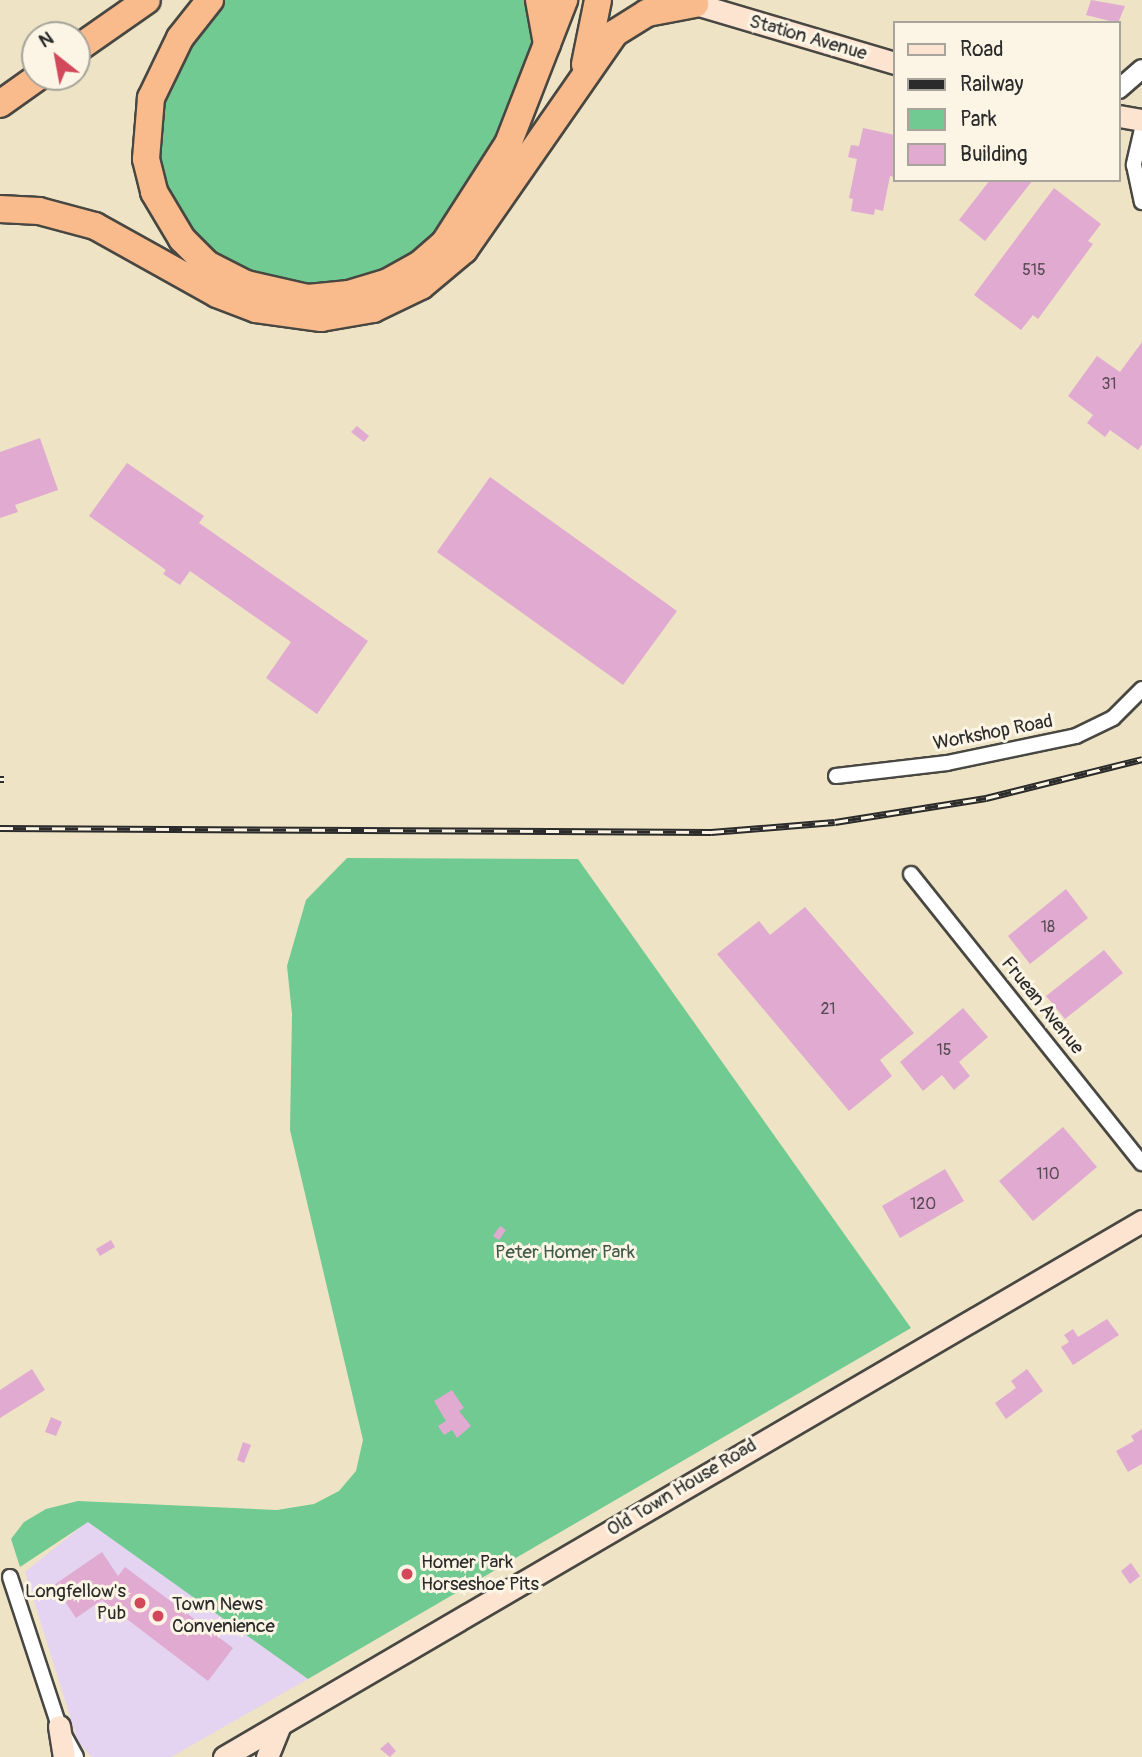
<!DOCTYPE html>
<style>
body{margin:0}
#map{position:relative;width:1142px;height:1757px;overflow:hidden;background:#eee4c5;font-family:Pangolin,sans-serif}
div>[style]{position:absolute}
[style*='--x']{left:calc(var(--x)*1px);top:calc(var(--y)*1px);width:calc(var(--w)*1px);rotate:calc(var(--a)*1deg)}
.built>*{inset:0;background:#e4d3f1}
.green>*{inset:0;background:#70ca91}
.building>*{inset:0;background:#e0aad1}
.roads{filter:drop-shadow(2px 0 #484742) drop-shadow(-2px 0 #484742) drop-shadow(0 2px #484742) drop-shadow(0 -2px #484742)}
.minor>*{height:14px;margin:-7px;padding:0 7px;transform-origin:7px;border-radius:7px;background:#fff}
.tertiary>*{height:18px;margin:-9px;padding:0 9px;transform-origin:9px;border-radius:9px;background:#fff}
.secondary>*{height:21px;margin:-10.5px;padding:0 10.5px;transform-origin:10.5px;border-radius:10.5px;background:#fde4d1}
.motorway>*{height:26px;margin:-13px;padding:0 13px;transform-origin:13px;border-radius:13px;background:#fabb8c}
.rail>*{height:7px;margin-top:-3.5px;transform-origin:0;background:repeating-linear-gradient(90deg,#fcf5e5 0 13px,#2b2b2b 0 26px);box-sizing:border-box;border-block:2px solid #2b2b2b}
.dots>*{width:19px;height:19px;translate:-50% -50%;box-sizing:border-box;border:4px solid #fcf5e5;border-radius:50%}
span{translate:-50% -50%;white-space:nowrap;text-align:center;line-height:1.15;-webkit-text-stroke:6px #fcf5e5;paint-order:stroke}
.number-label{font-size:16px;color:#584b54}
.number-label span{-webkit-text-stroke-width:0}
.street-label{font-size:19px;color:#2b2b2b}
.park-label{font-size:19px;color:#405b4a}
.poi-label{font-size:19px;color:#2b2b2b}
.left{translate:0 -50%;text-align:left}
.right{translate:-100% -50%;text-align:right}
.legend{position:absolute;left:893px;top:21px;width:228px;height:161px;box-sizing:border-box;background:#fcf5e5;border:2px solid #a8a49b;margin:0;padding:9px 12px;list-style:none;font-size:21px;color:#2b2b2b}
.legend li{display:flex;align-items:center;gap:14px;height:35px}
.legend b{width:35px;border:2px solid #a8a49b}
.north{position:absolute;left:21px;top:21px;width:70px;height:70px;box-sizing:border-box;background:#fcf5e5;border:2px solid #a8a49b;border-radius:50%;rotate:329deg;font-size:19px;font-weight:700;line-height:28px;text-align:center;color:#2b2b2b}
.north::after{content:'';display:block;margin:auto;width:24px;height:32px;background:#d1495b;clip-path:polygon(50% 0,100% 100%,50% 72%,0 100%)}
</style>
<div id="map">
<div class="built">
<i style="clip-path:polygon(88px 1521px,308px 1679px,171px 1757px,92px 1757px,78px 1742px,25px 1572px)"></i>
</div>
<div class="green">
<i style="clip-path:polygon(225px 0,528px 0,538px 43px,474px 189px,436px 239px,396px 269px,319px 290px,238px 272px,202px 246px,173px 210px,159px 172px,154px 130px,162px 93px,202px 25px)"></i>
<i style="clip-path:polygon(347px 858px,578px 859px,911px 1328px,308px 1679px,88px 1522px,20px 1567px,11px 1539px,24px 1522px,46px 1509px,78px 1501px,277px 1510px,314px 1504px,339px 1491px,356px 1471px,363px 1440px,290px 1130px,292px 1014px,287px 966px,306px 900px)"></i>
</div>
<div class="building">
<i style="clip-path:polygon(1091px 0,1125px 6px,1118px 23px,1086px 15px)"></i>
<i style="clip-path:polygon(863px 128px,895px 135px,895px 177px,890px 176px,883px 211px,875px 209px,874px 215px,851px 211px,853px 199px,849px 198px,857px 159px,848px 157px,851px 145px,859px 146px)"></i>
<i style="clip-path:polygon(990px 180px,1033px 180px,985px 241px,959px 220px)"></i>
<i style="clip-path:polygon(1054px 188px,1101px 224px,1088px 241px,1093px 244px,1038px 319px,1033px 315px,1021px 330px,974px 295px)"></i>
<i style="clip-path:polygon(1142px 342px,1142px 444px,1138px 450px,1110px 430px,1105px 437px,1087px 423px,1093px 415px,1068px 396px,1097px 356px,1120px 372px)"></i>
<i style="clip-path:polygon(357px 426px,369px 436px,364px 442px,351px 432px)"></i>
<i style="clip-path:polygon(40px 438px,58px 490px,15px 505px,18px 512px,0 518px,0 452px)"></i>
<i style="clip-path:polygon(127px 463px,204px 516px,199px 523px,368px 641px,317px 714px,266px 678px,291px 642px,190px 571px,180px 585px,163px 574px,166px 570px,89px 516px)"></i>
<i style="clip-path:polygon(490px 477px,677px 611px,623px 685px,437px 552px)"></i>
<i style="clip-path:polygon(1066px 889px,1088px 918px,1030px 964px,1008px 936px)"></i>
<i style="clip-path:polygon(805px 907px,914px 1033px,880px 1060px,892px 1076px,849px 1111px,717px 954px,759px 921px,770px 935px)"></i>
<i style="clip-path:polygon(1104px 950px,1123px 973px,1065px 1019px,1046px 996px)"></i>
<i style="clip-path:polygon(963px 1008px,988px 1037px,959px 1062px,970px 1076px,954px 1090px,942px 1075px,923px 1091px,900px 1062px)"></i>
<i style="clip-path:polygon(1063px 1127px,1097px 1167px,1033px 1221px,999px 1181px)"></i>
<i style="clip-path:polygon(945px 1169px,964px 1201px,900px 1238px,882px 1206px)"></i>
<i style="clip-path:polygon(500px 1226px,506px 1230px,499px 1240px,493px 1236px)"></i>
<i style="clip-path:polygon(111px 1240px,115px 1247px,100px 1256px,96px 1249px)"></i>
<i style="clip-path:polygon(1107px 1319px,1119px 1335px,1073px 1365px,1061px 1347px,1069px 1342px,1064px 1335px,1073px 1329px,1078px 1337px)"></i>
<i style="clip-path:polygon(32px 1369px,45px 1390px,0 1418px,0 1390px)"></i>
<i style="clip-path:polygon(1027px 1369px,1043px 1391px,1006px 1419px,995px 1403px,1016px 1388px,1011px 1381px)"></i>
<i style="clip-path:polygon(452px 1390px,464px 1408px,459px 1411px,471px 1426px,457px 1438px,452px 1430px,444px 1435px,438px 1426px,446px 1421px,434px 1401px)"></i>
<i style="clip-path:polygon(51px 1417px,62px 1422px,56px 1436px,45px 1432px)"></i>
<i style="clip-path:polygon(1142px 1429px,1142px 1464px,1128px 1472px,1116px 1451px,1134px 1441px,1131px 1436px)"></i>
<i style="clip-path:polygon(243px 1442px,251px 1445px,244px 1463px,237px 1460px)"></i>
<i style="clip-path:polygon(102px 1552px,118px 1576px,125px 1567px,233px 1648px,208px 1681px,102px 1600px,76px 1618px,54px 1585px)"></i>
<i style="clip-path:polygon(1131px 1563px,1140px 1576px,1130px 1584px,1121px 1571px)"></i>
<i style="clip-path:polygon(388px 1742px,396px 1751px,390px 1757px,380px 1749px)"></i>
</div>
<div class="roads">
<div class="minor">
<i style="--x:1142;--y:129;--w:37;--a:103"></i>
<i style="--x:1134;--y:165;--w:38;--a:78"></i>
<i style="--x:836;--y:776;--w:112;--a:-6.7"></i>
<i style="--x:947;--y:763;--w:132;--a:-11.8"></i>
<i style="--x:1076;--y:736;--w:41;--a:-25.9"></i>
<i style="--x:1113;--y:718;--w:41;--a:-45"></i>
<i style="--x:911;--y:874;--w:370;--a:51.4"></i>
<i style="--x:10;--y:1577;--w:157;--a:71.8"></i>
<i style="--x:59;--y:1726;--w:35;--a:61"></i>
</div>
<div class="tertiary">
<i style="--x:1119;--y:89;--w:30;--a:-41"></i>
</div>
<div class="secondary">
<i style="--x:682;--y:0;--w:222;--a:16.5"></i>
<i style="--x:1119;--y:116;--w:23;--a:10"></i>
<i style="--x:59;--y:1726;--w:31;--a:81"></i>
<i style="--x:224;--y:1757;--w:1063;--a:-30.28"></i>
<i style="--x:267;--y:1757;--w:35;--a:-68"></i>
</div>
<div class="motorway">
<i style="--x:210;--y:0;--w:48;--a:128.3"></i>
<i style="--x:180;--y:38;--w:67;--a:115.8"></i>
<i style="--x:151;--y:98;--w:61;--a:94.7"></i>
<i style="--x:146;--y:159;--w:34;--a:76"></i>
<i style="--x:154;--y:192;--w:55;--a:59.2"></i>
<i style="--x:182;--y:239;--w:35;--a:45"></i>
<i style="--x:207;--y:264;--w:44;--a:27.1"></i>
<i style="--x:246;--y:284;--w:64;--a:12.7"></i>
<i style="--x:308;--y:298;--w:41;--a:-5.6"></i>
<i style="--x:349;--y:294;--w:39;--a:-17"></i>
<i style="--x:386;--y:283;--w:38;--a:-29"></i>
<i style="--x:419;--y:265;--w:35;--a:-41"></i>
<i style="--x:445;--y:242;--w:117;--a:-57.3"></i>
<i style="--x:508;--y:144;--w:155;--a:-68.7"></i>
<i style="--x:539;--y:0;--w:45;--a:79.7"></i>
<i style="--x:77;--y:49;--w:85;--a:-35"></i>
<i style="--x:585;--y:64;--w:65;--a:-78.5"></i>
<i style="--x:0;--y:104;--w:47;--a:-35.4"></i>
<i style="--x:0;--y:209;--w:39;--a:3"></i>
<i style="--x:39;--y:211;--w:58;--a:15"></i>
<i style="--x:95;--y:226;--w:140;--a:29.1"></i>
<i style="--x:217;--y:294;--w:42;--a:21"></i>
<i style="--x:256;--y:309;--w:66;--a:7.9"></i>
<i style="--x:321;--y:318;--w:53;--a:-9.8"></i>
<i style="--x:373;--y:309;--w:53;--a:-25.6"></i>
<i style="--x:421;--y:286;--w:56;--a:-39.9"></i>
<i style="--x:464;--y:250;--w:264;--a:-55.2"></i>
<i style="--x:615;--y:33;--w:38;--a:-32"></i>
<i style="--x:647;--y:13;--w:49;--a:-10.6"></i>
</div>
</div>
<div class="rail">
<i style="--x:0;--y:779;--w:4;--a:0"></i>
<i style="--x:0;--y:828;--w:711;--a:0.32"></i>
<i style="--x:711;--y:832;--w:124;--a:-4.6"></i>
<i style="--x:835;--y:822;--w:153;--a:-9"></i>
<i style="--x:986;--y:798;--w:161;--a:-14"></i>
</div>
<div class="dots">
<i style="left:407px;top:1574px;background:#d1495b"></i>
<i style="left:140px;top:1603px;background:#d1495b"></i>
<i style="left:158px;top:1616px;background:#d1495b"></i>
</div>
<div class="number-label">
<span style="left:1034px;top:270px">515</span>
<span style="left:1109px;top:384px">31</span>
<span style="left:1048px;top:927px">18</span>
<span style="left:828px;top:1009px">21</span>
<span style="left:944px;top:1050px">15</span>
<span style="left:1048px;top:1174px">110</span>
<span style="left:923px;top:1204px">120</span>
</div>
<div class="street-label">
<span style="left:808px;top:38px;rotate:16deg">Station Avenue</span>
<span style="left:993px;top:733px;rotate:-11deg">Workshop Road</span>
<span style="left:1042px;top:1006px;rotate:51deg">Fruean Avenue</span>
<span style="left:682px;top:1488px;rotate:-31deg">Old Town House Road</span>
</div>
<div class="park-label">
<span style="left:565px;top:1253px">Peter Homer Park</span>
</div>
<div class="poi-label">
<span class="left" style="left:421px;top:1574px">Homer Park<br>Horseshoe Pits</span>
<span class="right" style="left:126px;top:1603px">Longfellow's<br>Pub</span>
<span class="left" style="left:172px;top:1616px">Town News<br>Convenience</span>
</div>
<ul class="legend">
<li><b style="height:9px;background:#fde4d1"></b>Road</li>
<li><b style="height:9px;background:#2b2b2b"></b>Railway</li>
<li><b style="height:19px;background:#70ca91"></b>Park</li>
<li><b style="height:19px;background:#e0aad1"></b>Building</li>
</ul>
<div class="north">N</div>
</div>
